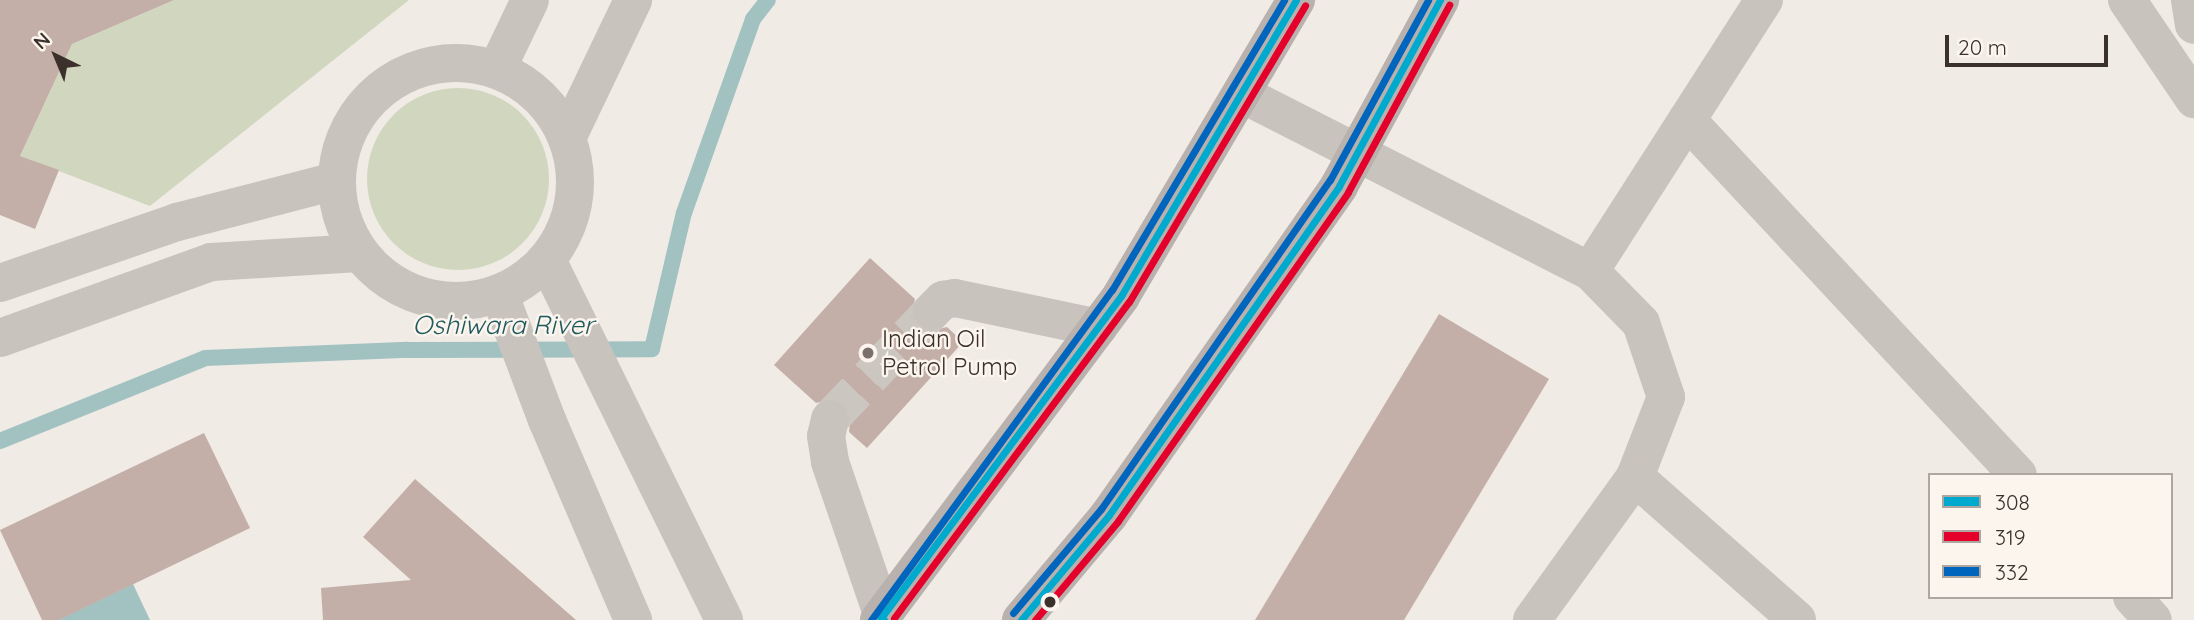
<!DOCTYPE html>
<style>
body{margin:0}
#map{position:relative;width:2194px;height:620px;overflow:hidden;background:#f0ebe5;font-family:Quicksand,sans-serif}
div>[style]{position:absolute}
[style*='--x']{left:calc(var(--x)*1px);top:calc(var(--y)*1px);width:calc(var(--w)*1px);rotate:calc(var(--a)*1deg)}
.green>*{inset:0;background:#d1d6bf}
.round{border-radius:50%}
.water>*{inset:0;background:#a1c2c1}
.stream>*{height:16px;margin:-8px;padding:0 8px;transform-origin:8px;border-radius:8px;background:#a1c2c1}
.building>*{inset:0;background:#c3afa7}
.minor-tunnel>*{height:38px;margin-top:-19px;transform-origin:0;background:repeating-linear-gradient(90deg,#ccc6c0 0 38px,transparent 0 57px)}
.minor>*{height:38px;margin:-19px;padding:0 19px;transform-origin:19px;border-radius:19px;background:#c9c3be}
.minor>.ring{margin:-19px;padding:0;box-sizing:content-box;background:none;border:38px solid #c9c3be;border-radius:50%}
.major>*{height:38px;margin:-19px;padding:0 19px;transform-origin:19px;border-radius:19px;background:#b8b1ad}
.bus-1>*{height:7px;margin:-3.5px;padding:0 3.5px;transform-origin:3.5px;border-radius:3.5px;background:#00a9ce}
.bus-2>*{height:7px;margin:-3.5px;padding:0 3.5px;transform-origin:3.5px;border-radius:3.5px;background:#e4002b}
.bus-3>*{height:7px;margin:-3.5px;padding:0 3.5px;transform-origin:3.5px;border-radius:3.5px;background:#0065bd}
.dots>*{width:19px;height:19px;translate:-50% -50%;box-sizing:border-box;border:4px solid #fbf5ee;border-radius:50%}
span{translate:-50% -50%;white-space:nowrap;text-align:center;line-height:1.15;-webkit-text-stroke:5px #fbf5ee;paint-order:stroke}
.poi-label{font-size:24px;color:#3b302b}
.left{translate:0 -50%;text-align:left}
.water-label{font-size:26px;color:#1f5a5e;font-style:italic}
.legend{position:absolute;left:1928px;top:473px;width:245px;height:126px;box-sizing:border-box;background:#fbf5ee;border:2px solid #aea6a0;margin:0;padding:9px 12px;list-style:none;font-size:21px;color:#3b302b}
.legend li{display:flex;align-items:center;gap:14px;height:35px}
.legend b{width:35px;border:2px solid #aea6a0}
.north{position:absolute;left:21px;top:21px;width:70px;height:70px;-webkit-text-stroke:5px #fbf5ee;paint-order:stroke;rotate:317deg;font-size:19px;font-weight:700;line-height:28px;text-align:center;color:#3b302b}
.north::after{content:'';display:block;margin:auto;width:24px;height:32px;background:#3b302b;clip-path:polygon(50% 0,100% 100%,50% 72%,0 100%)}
.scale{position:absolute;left:1945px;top:35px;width:163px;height:32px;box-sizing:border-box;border:4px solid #3b302b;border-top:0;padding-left:9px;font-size:21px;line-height:24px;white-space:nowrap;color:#3b302b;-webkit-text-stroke:5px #fbf5ee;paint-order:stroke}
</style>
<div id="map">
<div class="green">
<i style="clip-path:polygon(174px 0,409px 0,150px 206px,20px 156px,72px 44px)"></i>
<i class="round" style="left:367px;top:88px;width:182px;height:182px"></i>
</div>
<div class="water">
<i style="clip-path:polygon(133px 584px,150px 620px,58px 620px)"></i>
</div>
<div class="stream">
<i style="--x:0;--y:441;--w:221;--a:-22"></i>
<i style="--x:205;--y:358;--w:203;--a:-2.3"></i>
<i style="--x:408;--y:350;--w:244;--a:-0.2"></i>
<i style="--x:652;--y:349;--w:140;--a:-76.8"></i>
<i style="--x:684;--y:213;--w:206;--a:-70.4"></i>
<i style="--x:753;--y:19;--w:24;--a:-52"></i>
</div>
<div class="building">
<i style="clip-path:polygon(0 0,174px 0,72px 44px,20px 156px,59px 170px,35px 229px,0 215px)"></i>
<i style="clip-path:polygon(870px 258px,915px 299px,911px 316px,917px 327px,927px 332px,947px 327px,963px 342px,867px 448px,849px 432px,851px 413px,844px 403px,834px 398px,816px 403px,774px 365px)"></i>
<i style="clip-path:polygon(1439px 314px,1549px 379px,1404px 620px,1255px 620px)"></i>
<i style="clip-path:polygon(204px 433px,250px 528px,59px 620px,42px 620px,0 530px)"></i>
<i style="clip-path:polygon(415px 479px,576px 620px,323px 620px,321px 588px,411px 580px,363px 537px)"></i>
</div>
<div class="minor-tunnel">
<i style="--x:830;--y:419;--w:149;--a:-46.6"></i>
</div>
<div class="minor">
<i style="--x:2127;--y:0;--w:120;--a:55.9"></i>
<i style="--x:2190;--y:0;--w:25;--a:81"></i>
<i class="ring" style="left:337px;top:63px;width:200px;height:200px"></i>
<i style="--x:497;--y:69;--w:76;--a:-64.4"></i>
<i style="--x:1242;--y:94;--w:390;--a:27"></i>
<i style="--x:1590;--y:271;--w:73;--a:45.6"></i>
<i style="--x:1641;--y:323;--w:78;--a:71.3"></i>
<i style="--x:1666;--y:397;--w:86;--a:111.2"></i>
<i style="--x:1635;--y:477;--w:176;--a:125.8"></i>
<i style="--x:1687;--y:120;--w:485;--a:47"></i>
<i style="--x:567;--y:138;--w:153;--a:-64.4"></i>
<i style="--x:547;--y:260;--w:401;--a:63.8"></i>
<i style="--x:1590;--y:271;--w:322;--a:-57.3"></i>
<i style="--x:0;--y:283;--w:187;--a:-19"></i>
<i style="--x:177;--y:222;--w:164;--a:-14.5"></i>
<i style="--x:499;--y:293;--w:136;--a:69.3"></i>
<i style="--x:547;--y:420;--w:218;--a:66.7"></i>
<i style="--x:932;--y:311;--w:16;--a:-45"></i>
<i style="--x:943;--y:300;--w:12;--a:-9"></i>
<i style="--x:955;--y:298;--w:146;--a:11.8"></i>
<i style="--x:0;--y:338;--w:224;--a:-19.8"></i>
<i style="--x:211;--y:262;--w:148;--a:-3.5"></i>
<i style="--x:830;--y:419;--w:17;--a:103"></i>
<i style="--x:826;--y:436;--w:26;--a:81"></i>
<i style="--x:830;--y:462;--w:167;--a:71.1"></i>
<i style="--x:1635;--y:477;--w:216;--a:41.4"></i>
<i style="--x:2132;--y:597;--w:31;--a:48"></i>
</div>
<div class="major">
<i style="--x:879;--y:620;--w:404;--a:-53.2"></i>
<i style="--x:1121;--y:296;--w:344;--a:-59.4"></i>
<i style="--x:1021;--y:620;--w:137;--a:-50"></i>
<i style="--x:1109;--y:515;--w:401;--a:-55"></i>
<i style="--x:1339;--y:186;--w:212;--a:-61.5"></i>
</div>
<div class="bus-1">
<i style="--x:884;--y:620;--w:4;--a:-146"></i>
<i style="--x:881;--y:618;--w:402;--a:-53.3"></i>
<i style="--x:1121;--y:296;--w:344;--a:-59.4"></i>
<i style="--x:1021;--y:620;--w:137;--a:-50"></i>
<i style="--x:1109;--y:515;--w:401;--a:-55"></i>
<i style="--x:1339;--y:186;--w:212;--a:-61.5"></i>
</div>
<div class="bus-2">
<i style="--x:894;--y:618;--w:394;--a:-53.4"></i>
<i style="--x:1129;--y:302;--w:345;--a:-59.3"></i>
<i style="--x:1035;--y:620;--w:129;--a:-50"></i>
<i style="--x:1118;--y:521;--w:401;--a:-55"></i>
<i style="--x:1348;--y:192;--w:213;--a:-61.6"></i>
</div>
<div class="bus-3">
<i style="--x:1013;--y:613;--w:136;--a:-49.8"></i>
<i style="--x:1101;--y:509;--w:401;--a:-55.2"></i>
<i style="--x:1330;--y:180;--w:205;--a:-61.4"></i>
<i style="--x:871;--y:620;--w:409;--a:-53.9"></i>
<i style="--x:1112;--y:290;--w:337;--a:-59.3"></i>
</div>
<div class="dots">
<i style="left:868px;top:353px;background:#7a716c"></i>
<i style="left:1050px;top:602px;background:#3b302b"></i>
</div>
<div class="poi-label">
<span class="left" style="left:882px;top:353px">Indian Oil<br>Petrol Pump</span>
</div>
<div class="water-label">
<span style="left:503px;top:325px">Oshiwara River</span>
</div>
<ul class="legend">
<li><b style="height:9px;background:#00a9ce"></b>308</li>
<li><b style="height:9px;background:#e4002b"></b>319</li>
<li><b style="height:9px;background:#0065bd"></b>332</li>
</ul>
<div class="north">N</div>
<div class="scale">20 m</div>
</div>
